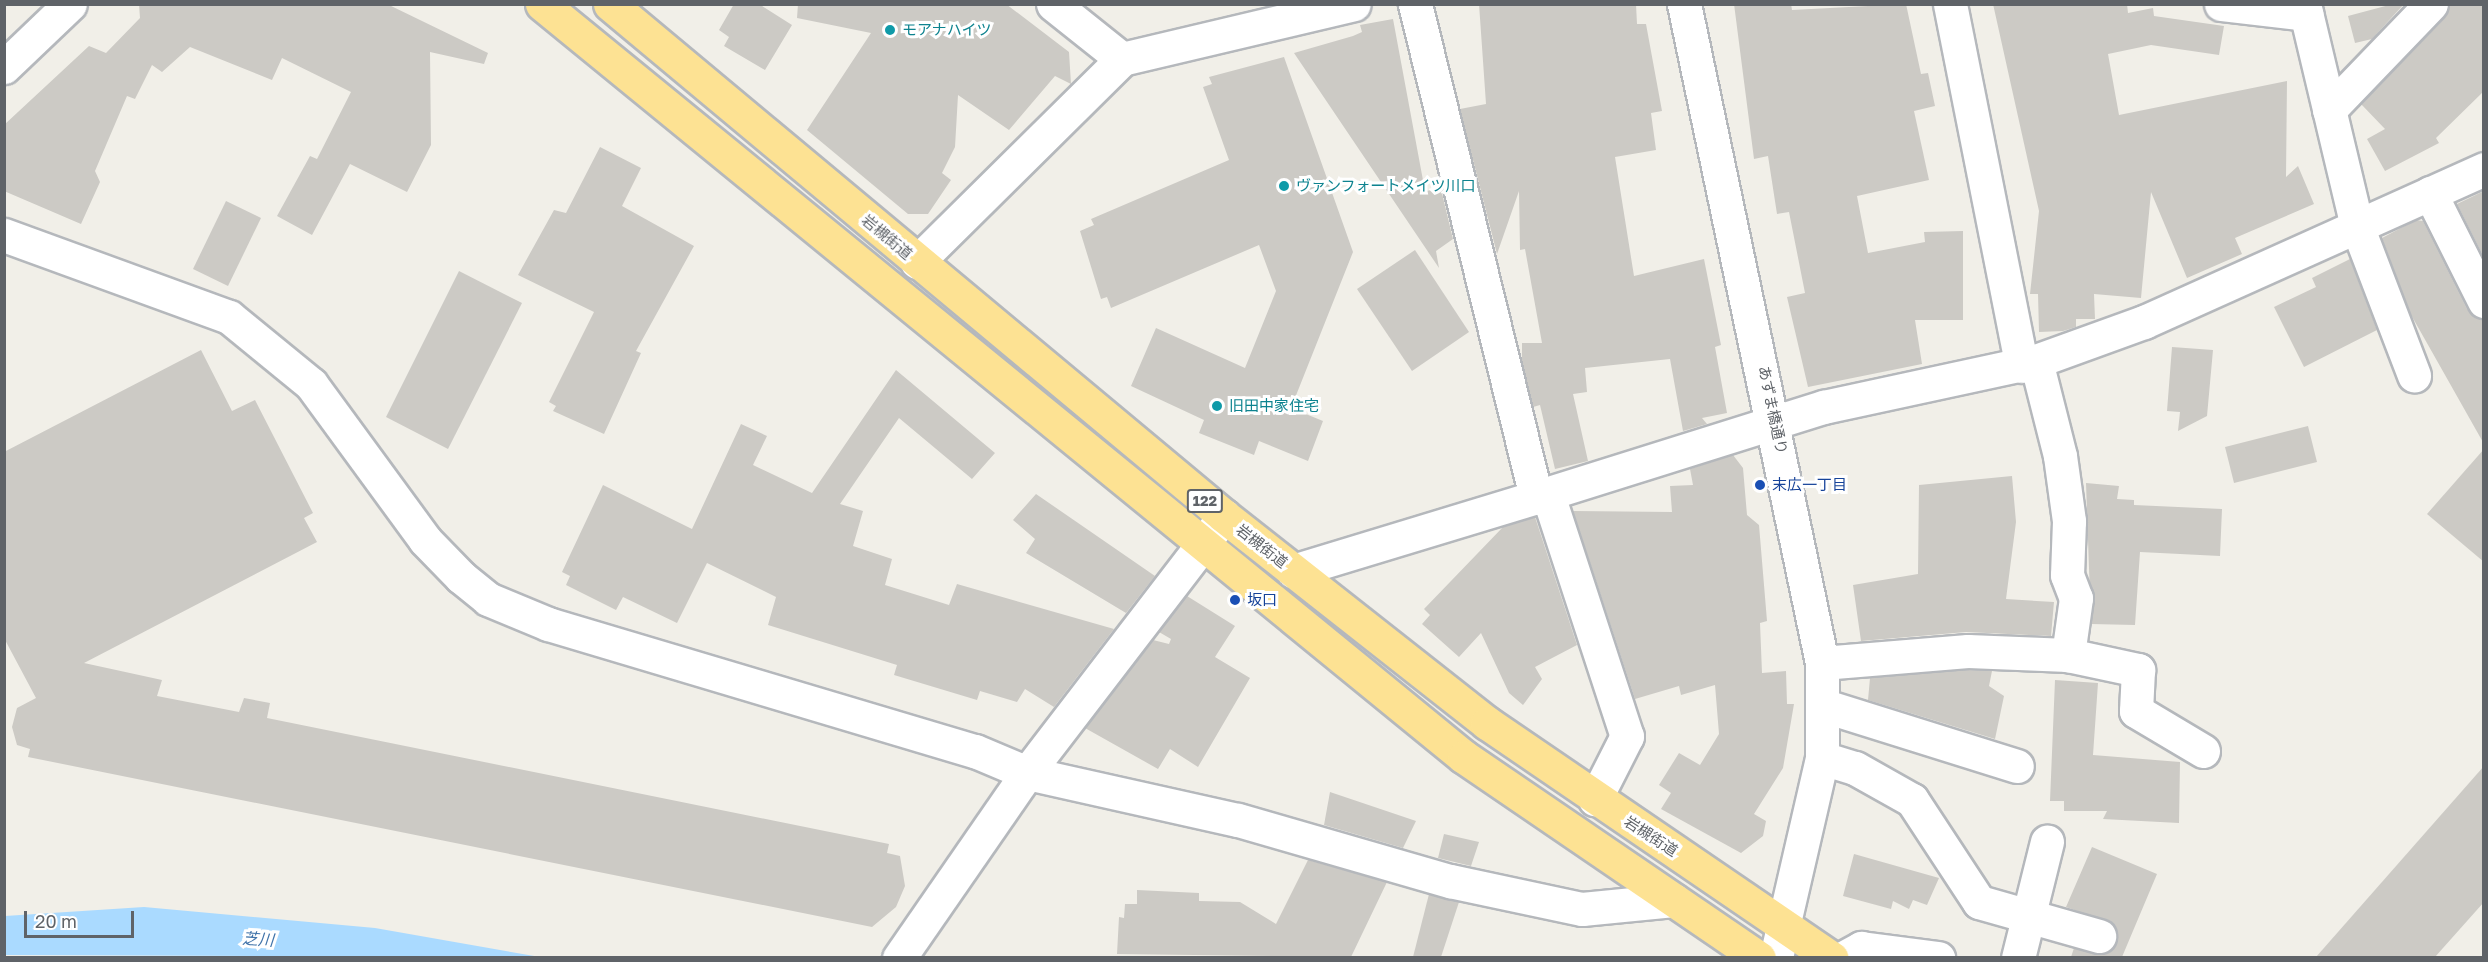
<!DOCTYPE html>
<meta charset="utf-8">
<style>
body{margin:0}
#map{position:relative;width:2488px;height:962px;overflow:hidden;background:#f1efe8;font-family:"Golos Text","Noto Sans JP",sans-serif}
div>[style]{position:absolute}
[style*='--x']{left:calc(var(--x)*1px);top:calc(var(--y)*1px);width:calc(var(--w)*1px);rotate:calc(var(--a)*1deg)}
.water>*{inset:0;background:#aadaff}
.building>*{inset:0;background:#cccac5}
.roads{filter:drop-shadow(2px 0 #b5b8bc) drop-shadow(-2px 0 #b5b8bc) drop-shadow(0 2px #b5b8bc) drop-shadow(0 -2px #b5b8bc)}
.minor>*{height:33px;margin:-16.5px;padding:0 16.5px;transform-origin:16.5px;border-radius:16.5px;background:#fff}
.highway>*{height:33px;margin:-16.5px;padding:0 16.5px;transform-origin:16.5px;border-radius:16.5px;background:#fde293}
.dots>*{width:16px;height:16px;translate:-50% -50%;box-sizing:border-box;border:3px solid #fff;border-radius:50%}
span{translate:-50% -50%;white-space:nowrap;text-align:center;line-height:1.15;-webkit-text-stroke:6px #fff;paint-order:stroke}
.shield-label span{padding:2px 4px;background:#fff;border:2px solid;border-radius:4px;-webkit-text-stroke-width:0}
.shield-label{font-size:14px;color:#5f6368;font-weight:700}
.culture-label{font-size:15px;color:#0d838f}
.left{translate:0 -50%;text-align:left}
.street-label{font-size:15px;color:#5f6368}
.transit-label{font-size:15px;color:#164399}
.water-label{font-size:16px;color:#4174aa;font-style:italic}
.frame{position:absolute;inset:0;border:6px solid #5f6368;pointer-events:none}
.scale{position:absolute;left:24px;top:911px;width:110px;height:27px;box-sizing:border-box;border:3px solid #5f6368;border-top:0;padding-left:8px;font-size:18px;line-height:21px;white-space:nowrap;color:#5f6368;-webkit-text-stroke:4px #fff;paint-order:stroke}
</style>
<div id="map">
<div class="water">
<i style="clip-path:polygon(144px 907px,375px 928px,540px 957px,5px 955px,5px 916px)"></i>
</div>
<div class="building">
<i style="clip-path:polygon(139px 4px,387px 4px,488px 53px,484px 64px,430px 52px,431px 145px,407px 192px,350px 164px,312px 235px,277px 216px,310px 156px,317px 159px,351px 92px,282px 58px,272px 80px,190px 47px,162px 72px,152px 65px,135px 99px,127px 96px,95px 171px,100px 182px,81px 224px,4px 191px,4px 125px,89px 46px,106px 53px,140px 18px)"></i>
<i style="clip-path:polygon(734px 4px,759px 4px,792px 25px,765px 70px,724px 46px,729px 37px,719px 30px)"></i>
<i style="clip-path:polygon(798px 4px,1006px 4px,1069px 52px,1071px 84px,1055px 76px,1009px 130px,958px 95px,955px 147px,942px 173px,951px 180px,928px 214px,908px 214px,807px 130px,871px 33px,797px 18px)"></i>
<i style="clip-path:polygon(1479px 4px,1636px 4px,1637px 24px,1646px 24px,1662px 111px,1651px 113px,1656px 150px,1615px 157px,1634px 276px,1704px 259px,1721px 345px,1715px 347px,1727px 413px,1702px 418px,1707px 424px,1683px 431px,1670px 359px,1585px 368px,1587px 392px,1573px 394px,1588px 461px,1555px 469px,1540px 405px,1533px 407px,1522px 361px,1522px 343px,1542px 343px,1525px 249px,1520px 250px,1519px 191px,1497px 254px,1460px 109px,1486px 104px)"></i>
<i style="clip-path:polygon(1734px 4px,1791px 4px,1792px 10px,1906px 4px,1921px 74px,1928px 73px,1935px 106px,1914px 111px,1929px 180px,1857px 196px,1868px 253px,1925px 242px,1924px 232px,1963px 231px,1963px 320px,1915px 320px,1922px 364px,1808px 387px,1787px 297px,1805px 293px,1789px 212px,1777px 214px,1768px 156px,1754px 159px)"></i>
<i style="clip-path:polygon(1993px 4px,2127px 4px,2128px 13px,2153px 8px,2154px 16px,2224px 26px,2219px 55px,2151px 45px,2108px 54px,2119px 115px,2287px 81px,2286px 177px,2298px 166px,2314px 204px,2235px 238px,2242px 254px,2187px 278px,2151px 192px,2141px 298px,2094px 294px,2095px 319px,2076px 319px,2076px 327px,2063px 331px,2039px 332px,2038px 294px,2030px 294px,2039px 211px)"></i>
<i style="clip-path:polygon(2393px 4px,2404px 4px,2372px 39px,2355px 43px,2348px 16px)"></i>
<i style="clip-path:polygon(2449px 4px,2484px 4px,2484px 91px,2436px 138px,2439px 143px,2385px 171px,2367px 139px,2385px 129px,2361px 104px,2441px 22px)"></i>
<i style="clip-path:polygon(1393px 19px,1425px 191px,1441px 189px,1453px 239px,1436px 251px,1439px 268px,1294px 53px,1353px 36px,1362px 32px,1360px 25px)"></i>
<i style="clip-path:polygon(1284px 57px,1353px 252px,1291px 408px,1323px 421px,1308px 461px,1259px 441px,1254px 455px,1199px 433px,1204px 420px,1131px 386px,1156px 328px,1245px 368px,1276px 291px,1259px 245px,1111px 308px,1107px 297px,1101px 299px,1080px 231px,1094px 225px,1091px 219px,1229px 160px,1203px 87px,1212px 84px,1209px 77px)"></i>
<i style="clip-path:polygon(600px 147px,641px 168px,622px 206px,694px 246px,636px 351px,641px 353px,604px 434px,553px 411px,556px 406px,549px 402px,594px 312px,518px 275px,554px 210px,566px 213px)"></i>
<i style="clip-path:polygon(2484px 191px,2484px 258px,2457px 204px)"></i>
<i style="clip-path:polygon(226px 201px,261px 218px,228px 286px,193px 269px)"></i>
<i style="clip-path:polygon(2416px 220px,2423px 221px,2467px 309px,2484px 320px,2484px 444px,2410px 313px,2382px 238px)"></i>
<i style="clip-path:polygon(1415px 250px,1469px 332px,1412px 371px,1357px 289px)"></i>
<i style="clip-path:polygon(2350px 259px,2377px 330px,2304px 367px,2274px 307px,2316px 287px,2312px 278px)"></i>
<i style="clip-path:polygon(459px 271px,522px 303px,448px 449px,386px 417px)"></i>
<i style="clip-path:polygon(2172px 347px,2213px 350px,2207px 416px,2178px 431px,2180px 412px,2167px 411px)"></i>
<i style="clip-path:polygon(201px 350px,232px 411px,255px 400px,313px 513px,304px 518px,317px 542px,84px 663px,162px 680px,157px 696px,239px 712px,244px 698px,270px 703px,267px 718px,889px 844px,887px 853px,900px 856px,905px 886px,896px 907px,872px 927px,28px 757px,30px 749px,17px 745px,12px 727px,17px 708px,36px 698px,4px 638px,4px 452px)"></i>
<i style="clip-path:polygon(896px 370px,995px 453px,972px 479px,899px 418px,840px 504px,863px 511px,853px 546px,892px 559px,885px 585px,949px 605px,957px 584px,1114px 629px,1054px 707px,1025px 689px,1017px 702px,980px 691px,977px 700px,894px 675px,897px 665px,768px 625px,776px 597px,707px 563px,677px 623px,623px 597px,616px 610px,566px 585px,570px 576px,562px 572px,603px 485px,692px 529px,741px 424px,767px 436px,753px 465px,812px 493px)"></i>
<i style="clip-path:polygon(2308px 426px,2317px 462px,2234px 483px,2225px 447px)"></i>
<i style="clip-path:polygon(2484px 449px,2484px 562px,2427px 514px)"></i>
<i style="clip-path:polygon(1733px 455px,1743px 468px,1747px 515px,1759px 525px,1767px 621px,1760px 623px,1762px 673px,1786px 671px,1787px 704px,1794px 704px,1783px 768px,1754px 814px,1766px 821px,1763px 836px,1741px 853px,1661px 809px,1671px 793px,1659px 785px,1679px 753px,1700px 765px,1719px 734px,1715px 685px,1681px 695px,1679px 686px,1635px 699px,1573px 511px,1672px 512px,1670px 486px,1693px 485px,1690px 469px)"></i>
<i style="clip-path:polygon(2012px 476px,2016px 522px,2006px 599px,2054px 602px,2051px 636px,1966px 632px,1861px 641px,1853px 585px,1918px 574px,1919px 485px)"></i>
<i style="clip-path:polygon(2086px 483px,2119px 486px,2117px 499px,2134px 500px,2134px 505px,2222px 509px,2220px 556px,2140px 552px,2135px 625px,2091px 624px)"></i>
<i style="clip-path:polygon(1036px 494px,1155px 576px,1126px 613px,1026px 553px,1035px 539px,1013px 520px)"></i>
<i style="clip-path:polygon(1535px 517px,1577px 645px,1535px 667px,1542px 679px,1523px 705px,1509px 693px,1481px 633px,1459px 657px,1422px 624px,1430px 615px,1424px 609px,1503px 527px)"></i>
<i style="clip-path:polygon(1187px 596px,1235px 626px,1215px 657px,1250px 678px,1198px 767px,1170px 749px,1158px 769px,1085px 728px,1153px 640px,1169px 644px,1171px 639px,1159px 632px)"></i>
<i style="clip-path:polygon(1968px 670px,1992px 671px,1989px 686px,2004px 696px,1995px 739px,1868px 700px,1870px 678px)"></i>
<i style="clip-path:polygon(2055px 680px,2098px 683px,2093px 755px,2180px 762px,2179px 823px,2103px 819px,2107px 811px,2064px 811px,2064px 801px,2050px 801px)"></i>
<i style="clip-path:polygon(2484px 766px,2484px 902px,2435px 957px,2316px 957px)"></i>
<i style="clip-path:polygon(1330px 792px,1416px 821px,1403px 848px,1324px 825px)"></i>
<i style="clip-path:polygon(1444px 834px,1479px 842px,1471px 866px,1438px 858px)"></i>
<i style="clip-path:polygon(2092px 847px,2157px 874px,2122px 957px,2071px 957px,2074px 948px,2104px 954px,2117px 941px,2112px 923px,2066px 907px)"></i>
<i style="clip-path:polygon(1854px 854px,1939px 878px,1927px 905px,1913px 900px,1909px 909px,1893px 901px,1891px 909px,1843px 896px)"></i>
<i style="clip-path:polygon(1308px 860px,1387px 882px,1351px 957px,1117px 954px,1119px 917px,1124px 918px,1125px 904px,1137px 904px,1137px 890px,1199px 893px,1199px 901px,1240px 902px,1276px 924px)"></i>
<i style="clip-path:polygon(1429px 894px,1459px 902px,1441px 957px,1413px 957px)"></i>
</div>
<div class="roads">
<div class="minor">
<i style="--x:1053;--y:4;--w:88;--a:38.6"></i>
<i style="--x:1415;--y:4;--w:508;--a:76.21"></i>
<i style="--x:1536;--y:497;--w:302;--a:-17.4"></i>
<i style="--x:1824;--y:407;--w:217;--a:-12.2"></i>
<i style="--x:2036;--y:361;--w:115;--a:-19.9"></i>
<i style="--x:2144;--y:322;--w:373;--a:-24.2"></i>
<i style="--x:1684;--y:4;--w:673;--a:78.17"></i>
<i style="--x:1822;--y:663;--w:95;--a:90"></i>
<i style="--x:1822;--y:758;--w:205;--a:103"></i>
<i style="--x:1950;--y:4;--w:369;--a:78.8"></i>
<i style="--x:2221;--y:4;--w:86;--a:6.7"></i>
<i style="--x:2304;--y:4;--w:228;--a:76.6"></i>
<i style="--x:2357;--y:226;--w:160;--a:69.1"></i>
<i style="--x:4;--y:67;--w:91;--a:-43.7"></i>
<i style="--x:2329;--y:110;--w:147;--a:-46.1"></i>
<i style="--x:2430;--y:193;--w:121;--a:63.4"></i>
<i style="--x:4;--y:235;--w:239;--a:20"></i>
<i style="--x:229;--y:317;--w:106;--a:39.3"></i>
<i style="--x:311;--y:384;--w:193;--a:53.8"></i>
<i style="--x:425;--y:540;--w:52;--a:45.8"></i>
<i style="--x:461;--y:577;--w:35;--a:39"></i>
<i style="--x:488;--y:599;--w:65;--a:22.6"></i>
<i style="--x:548;--y:624;--w:445;--a:16.6"></i>
<i style="--x:975;--y:751;--w:56;--a:22.9"></i>
<i style="--x:1027;--y:773;--w:216;--a:12.6"></i>
<i style="--x:1238;--y:820;--w:221;--a:16.1"></i>
<i style="--x:1450;--y:881;--w:135;--a:12"></i>
<i style="--x:1582;--y:909;--w:92;--a:-5.6"></i>
<i style="--x:917;--y:262;--w:289;--a:-44.7"></i>
<i style="--x:1122;--y:59;--w:238;--a:-13.3"></i>
<i style="--x:2036;--y:361;--w:98;--a:75.8"></i>
<i style="--x:2060;--y:456;--w:66;--a:82.1"></i>
<i style="--x:2069;--y:521;--w:54;--a:92.1"></i>
<i style="--x:2067;--y:575;--w:25;--a:69"></i>
<i style="--x:2076;--y:598;--w:58;--a:98"></i>
<i style="--x:1548;--y:495;--w:254;--a:71.9"></i>
<i style="--x:1627;--y:736;--w:71;--a:116.9"></i>
<i style="--x:1293;--y:571;--w:254;--a:-16.9"></i>
<i style="--x:1822;--y:663;--w:146;--a:-4.7"></i>
<i style="--x:1968;--y:651;--w:100;--a:2.3"></i>
<i style="--x:2068;--y:655;--w:72;--a:12.1"></i>
<i style="--x:2138;--y:670;--w:41;--a:92.8"></i>
<i style="--x:2136;--y:711;--w:78;--a:30.8"></i>
<i style="--x:1825;--y:706;--w:201;--a:17.4"></i>
<i style="--x:1822;--y:758;--w:34;--a:17"></i>
<i style="--x:1855;--y:768;--w:65;--a:29.3"></i>
<i style="--x:1912;--y:800;--w:122;--a:56.7"></i>
<i style="--x:1979;--y:902;--w:125;--a:15.8"></i>
<i style="--x:899;--y:958;--w:225;--a:-55.3"></i>
<i style="--x:1027;--y:773;--w:324;--a:-52.5"></i>
<i style="--x:1843;--y:958;--w:21;--a:-29"></i>
<i style="--x:1861;--y:948;--w:78;--a:7.4"></i>
<i style="--x:2018;--y:958;--w:120;--a:-76"></i>
</div>
<div class="highway">
<i style="--x:542;--y:4;--w:1190;--a:39.24"></i>
<i style="--x:1464;--y:757;--w:357;--a:34.3"></i>
<i style="--x:610;--y:4;--w:799;--a:39.82"></i>
<i style="--x:1224;--y:516;--w:335;--a:38.2"></i>
<i style="--x:1487;--y:723;--w:417;--a:34.3"></i>
</div>
</div>
<div class="dots">
<i style="left:890px;top:30px;background:#0f9aa8"></i>
<i style="left:1284px;top:186px;background:#0f9aa8"></i>
<i style="left:1217px;top:406px;background:#0f9aa8"></i>
<i style="left:1760px;top:485px;background:#1a4fb4"></i>
<i style="left:1235px;top:600px;background:#1a4fb4"></i>
</div>
<div class="shield-label">
<span style="left:1205px;top:501px">122</span>
</div>
<div class="culture-label">
<span class="left" style="left:902px;top:30px">モアナハイツ</span>
<span class="left" style="left:1296px;top:186px">ヴァンフォートメイツ川口</span>
<span class="left" style="left:1229px;top:406px">旧田中家住宅</span>
</div>
<div class="street-label">
<span style="left:887px;top:237px;rotate:40deg">岩槻街道</span>
<span style="left:1773px;top:410px;rotate:78deg">あずま橋通り</span>
<span style="left:1262px;top:546px;rotate:38deg">岩槻街道</span>
<span style="left:1651px;top:836px;rotate:33deg">岩槻街道</span>
</div>
<div class="transit-label">
<span class="left" style="left:1772px;top:485px">末広一丁目</span>
<span class="left" style="left:1247px;top:600px">坂口</span>
</div>
<div class="water-label">
<span style="left:258px;top:939px;rotate:4deg">芝川</span>
</div>
<div class="frame"></div>
<div class="scale">20 m</div>
</div>
